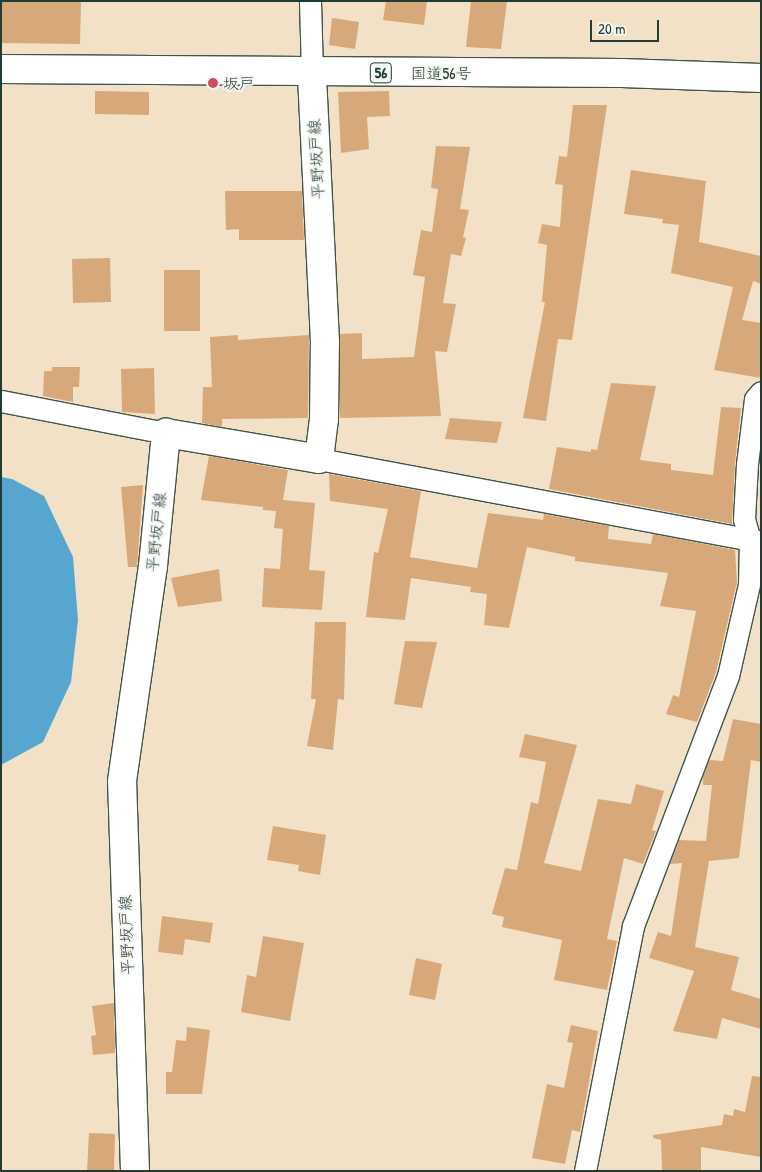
<!DOCTYPE html>
<meta charset="utf-8">
<style>
body{margin:0}
#map{position:relative;width:762px;height:1172px;overflow:hidden;background:#f2e1c6;font-family:"Patrick Hand","Klee One",sans-serif}
div>[style]{position:absolute}
[style*='--x']{left:calc(var(--x)*1px);top:calc(var(--y)*1px);width:calc(var(--w)*1px);rotate:calc(var(--a)*1deg)}
.water>*{inset:0;background:#56a6d0}
.building>*{inset:0;background:#d7a97a}
.roads{filter:drop-shadow(1px 0 #3f564a) drop-shadow(-1px 0 #3f564a) drop-shadow(0 1px #3f564a) drop-shadow(0 -1px #3f564a)}
.street>*{height:21px;margin:-10.5px;padding:0 10.5px;transform-origin:10.5px;border-radius:10.5px;background:#fff}
.secondary>*{height:28px;margin:-14px;padding:0 14px;transform-origin:14px;border-radius:14px;background:#fff}
.highway>*{height:28px;margin:-14px;padding:0 14px;transform-origin:14px;border-radius:14px;background:#fff}
.dots>*{width:14px;height:14px;translate:-50% -50%;box-sizing:border-box;border:2px solid #f6f6f2;border-radius:50%}
span{translate:-50% -50%;white-space:nowrap;text-align:center;line-height:1.15;-webkit-text-stroke:4px #f6f6f2;paint-order:stroke}
.shield-label span{padding:1px 4px;background:#f6f6f2;border:1px solid;border-radius:4px;-webkit-text-stroke-width:0}
.shield-label{font-size:15px;color:#1f3d34;font-weight:700}
.street-label{font-size:16px;color:#1f3d34}
.poi-label{font-size:16px;color:#1f3d34}
.left{translate:0 -50%;text-align:left}
.frame{position:absolute;inset:0;border:2px solid #1f3d34;pointer-events:none}
.scale{position:absolute;left:590px;top:20px;width:69px;height:22px;box-sizing:border-box;border:2px solid #1f3d34;border-top:0;padding-left:6px;font-size:15px;line-height:18px;white-space:nowrap;color:#1f3d34;-webkit-text-stroke:4px #f6f6f2;paint-order:stroke}
</style>
<div id="map">
<div class="water">
<i style="clip-path:polygon(1px 477px,12px 479px,44px 496px,73px 557px,78px 620px,71px 682px,43px 742px,1px 765px)"></i>
</div>
<div class="building">
<i style="clip-path:polygon(1px 1px,81px 1px,80px 44px,1px 43px)"></i>
<i style="clip-path:polygon(386px 1px,427px 1px,424px 25px,383px 20px)"></i>
<i style="clip-path:polygon(471px 1px,507px 1px,501px 49px,466px 47px)"></i>
<i style="clip-path:polygon(332px 18px,359px 22px,355px 49px,329px 45px)"></i>
<i style="clip-path:polygon(95px 91px,149px 92px,149px 115px,95px 114px)"></i>
<i style="clip-path:polygon(389px 91px,390px 116px,367px 117px,369px 149px,341px 153px,338px 92px)"></i>
<i style="clip-path:polygon(573px 105px,607px 105px,572px 340px,558px 339px,546px 421px,523px 418px,545px 302px,542px 302px,547px 245px,538px 243px,542px 224px,560px 227px,563px 185px,555px 184px,559px 156px,567px 157px)"></i>
<i style="clip-path:polygon(436px 146px,470px 147px,460px 209px,469px 210px,463px 237px,466px 238px,461px 256px,451px 254px,443px 303px,456px 304px,447px 352px,435px 351px,441px 416px,340px 418px,340px 334px,362px 333px,362px 359px,414px 357px,425px 277px,413px 275px,421px 230px,432px 232px,438px 189px,431px 188px)"></i>
<i style="clip-path:polygon(631px 170px,706px 181px,699px 242px,761px 256px,761px 284px,753px 281px,742px 320px,761px 323px,761px 378px,714px 370px,733px 287px,671px 273px,679px 225px,662px 223px,663px 219px,624px 214px)"></i>
<i style="clip-path:polygon(225px 191px,302px 191px,304px 240px,239px 240px,239px 229px,226px 230px)"></i>
<i style="clip-path:polygon(110px 258px,111px 302px,73px 303px,72px 259px)"></i>
<i style="clip-path:polygon(164px 270px,200px 270px,200px 331px,164px 331px)"></i>
<i style="clip-path:polygon(238px 335px,238px 340px,309px 335px,308px 418px,222px 419px,222px 427px,202px 423px,203px 387px,212px 387px,210px 337px)"></i>
<i style="clip-path:polygon(52px 367px,80px 367px,79px 387px,73px 387px,73px 402px,43px 396px,44px 371px,52px 371px)"></i>
<i style="clip-path:polygon(154px 368px,155px 414px,122px 412px,121px 369px)"></i>
<i style="clip-path:polygon(611px 383px,656px 386px,640px 460px,671px 464px,671px 470px,713px 475px,721px 407px,741px 408px,735px 463px,732px 524px,549px 489px,557px 447px,591px 452px,591px 449px,597px 450px)"></i>
<i style="clip-path:polygon(450px 418px,502px 422px,497px 443px,445px 439px)"></i>
<i style="clip-path:polygon(209px 456px,288px 470px,283px 500px,315px 503px,309px 570px,325px 571px,322px 610px,262px 607px,264px 568px,280px 569px,283px 529px,274px 528px,276px 511px,263px 510px,263px 507px,201px 500px)"></i>
<i style="clip-path:polygon(329px 474px,421px 491px,410px 557px,477px 568px,488px 513px,543px 520px,544px 514px,609px 526px,608px 539px,651px 544px,653px 534px,735px 550px,737px 582px,716px 672px,697px 722px,666px 714px,673px 695px,679px 697px,696px 611px,660px 606px,668px 573px,575px 561px,575px 557px,527px 547px,509px 628px,484px 625px,487px 594px,470px 592px,471px 587px,411px 578px,405px 620px,366px 617px,374px 552px,378px 553px,388px 509px,330px 501px)"></i>
<i style="clip-path:polygon(143px 485px,137px 567px,128px 567px,121px 487px)"></i>
<i style="clip-path:polygon(219px 569px,222px 601px,178px 607px,171px 578px)"></i>
<i style="clip-path:polygon(315px 622px,346px 622px,344px 700px,338px 699px,333px 750px,307px 746px,316px 699px,311px 699px)"></i>
<i style="clip-path:polygon(405px 641px,437px 642px,422px 708px,394px 704px)"></i>
<i style="clip-path:polygon(733px 719px,761px 724px,761px 762px,751px 760px,739px 858px,709px 861px,695px 947px,739px 957px,731px 990px,761px 999px,761px 1029px,722px 1018px,717px 1039px,673px 1031px,694px 971px,649px 958px,658px 932px,671px 936px,682px 863px,670px 864px,679px 840px,706px 841px,712px 785px,703px 785px,703px 777px,709px 760px,723px 761px)"></i>
<i style="clip-path:polygon(525px 734px,577px 745px,544px 863px,581px 871px,598px 799px,631px 804px,636px 784px,664px 791px,652px 830px,656px 831px,643px 864px,624px 858px,607px 939px,617px 941px,607px 990px,554px 980px,562px 940px,502px 927px,504px 917px,492px 914px,505px 868px,517px 870px,531px 802px,538px 804px,546px 762px,519px 757px)"></i>
<i style="clip-path:polygon(273px 826px,326px 835px,320px 875px,298px 871px,299px 865px,267px 860px)"></i>
<i style="clip-path:polygon(162px 916px,213px 923px,210px 943px,185px 939px,183px 955px,158px 952px)"></i>
<i style="clip-path:polygon(263px 936px,304px 943px,290px 1021px,241px 1012px,247px 975px,256px 977px)"></i>
<i style="clip-path:polygon(416px 958px,442px 964px,435px 1000px,409px 995px)"></i>
<i style="clip-path:polygon(114px 1003px,115px 1053px,93px 1055px,91px 1036px,96px 1035px,92px 1006px)"></i>
<i style="clip-path:polygon(571px 1025px,598px 1031px,580px 1132px,572px 1130px,565px 1164px,532px 1158px,547px 1084px,564px 1088px,573px 1043px,567px 1042px)"></i>
<i style="clip-path:polygon(187px 1027px,210px 1030px,202px 1094px,166px 1094px,166px 1072px,172px 1072px,176px 1040px,186px 1041px)"></i>
<i style="clip-path:polygon(752px 1076px,761px 1077px,761px 1157px,701px 1147px,701px 1171px,662px 1171px,661px 1140px,653px 1138px,653px 1135px,722px 1125px,724px 1114px,733px 1116px,734px 1109px,745px 1112px)"></i>
<i style="clip-path:polygon(89px 1133px,115px 1134px,114px 1171px,87px 1171px)"></i>
</div>
<div class="roads">
<div class="street">
<i style="--x:310;--y:1;--w:72;--a:88.4"></i>
<i style="--x:1;--y:401;--w:168;--a:11"></i>
<i style="--x:319;--y:459;--w:450;--a:10.6"></i>
<i style="--x:585;--y:1171;--w:250;--a:-78.9"></i>
<i style="--x:633;--y:926;--w:267;--a:-69.2"></i>
<i style="--x:728;--y:676;--w:94;--a:-77.1"></i>
<i style="--x:749;--y:584;--w:44;--a:-88.7"></i>
<i style="--x:750;--y:540;--w:22;--a:-106"></i>
<i style="--x:744;--y:519;--w:55;--a:-86.9"></i>
<i style="--x:747;--y:464;--w:65;--a:-83"></i>
<i style="--x:755;--y:399;--w:9;--a:-49"></i>
</div>
<div class="secondary">
<i style="--x:135;--y:1171;--w:390;--a:-91.9"></i>
<i style="--x:122;--y:781;--w:217;--a:-81.8"></i>
<i style="--x:153;--y:566;--w:134;--a:-84.4"></i>
<i style="--x:166;--y:433;--w:155;--a:9.6"></i>
<i style="--x:319;--y:459;--w:40;--a:-82.9"></i>
<i style="--x:324;--y:419;--w:77;--a:-89.3"></i>
<i style="--x:325;--y:342;--w:269;--a:-92.8"></i>
</div>
<div class="highway">
<i style="--x:1;--y:69;--w:621;--a:0.37"></i>
<i style="--x:622;--y:73;--w:139;--a:2.1"></i>
</div>
</div>
<div class="dots">
<i style="left:213px;top:83px;background:#d1495b"></i>
</div>
<div class="shield-label">
<span style="left:381px;top:73px">56</span>
</div>
<div class="street-label">
<span style="left:441px;top:73px">国道56号</span>
<span style="left:316px;top:159px;rotate:-93deg">平野坂戸線</span>
<span style="left:156px;top:532px;rotate:-84deg">平野坂戸線</span>
<span style="left:126px;top:935px;rotate:-92deg">平野坂戸線</span>
</div>
<div class="poi-label">
<span class="left" style="left:223px;top:83px">坂戸</span>
</div>
<div class="frame"></div>
<div class="scale">20 m</div>
</div>
